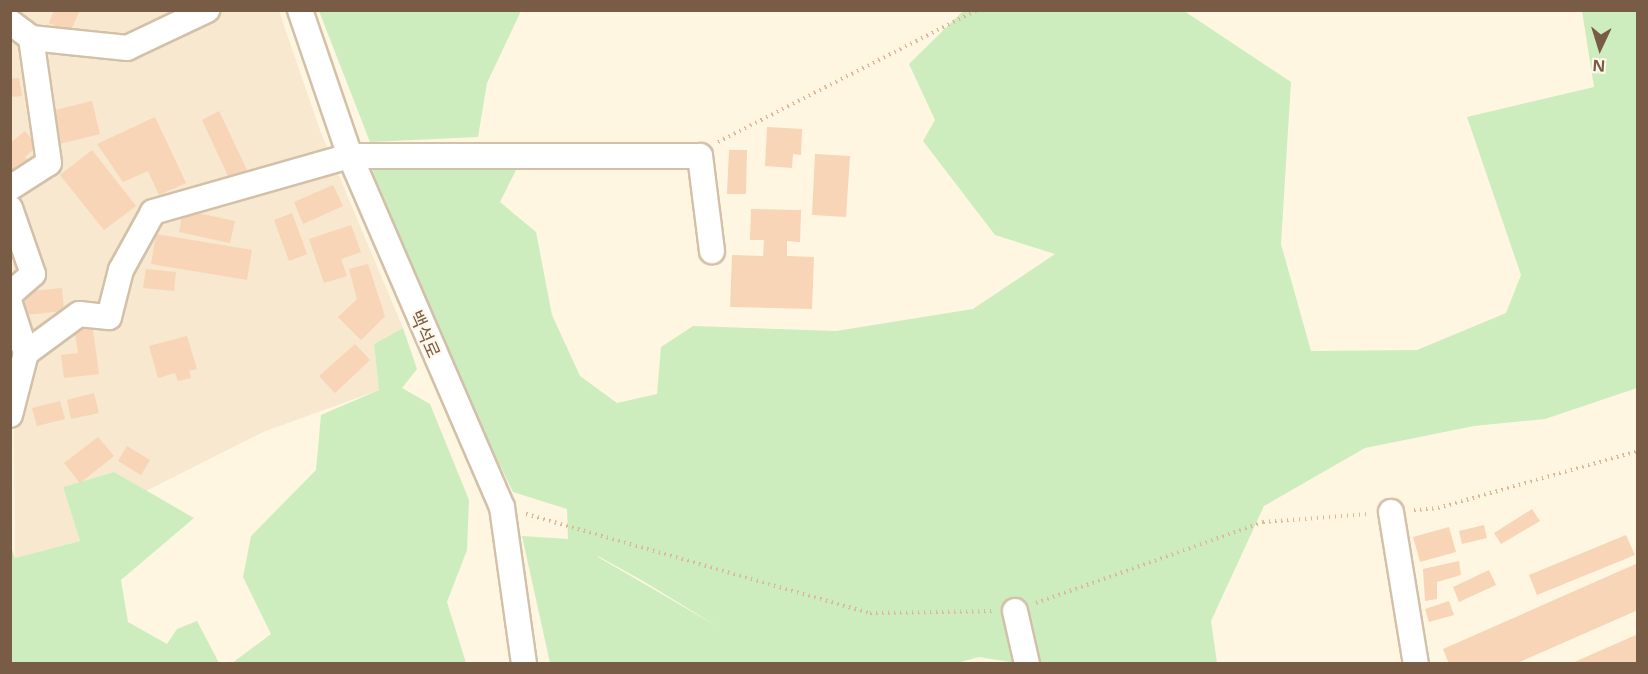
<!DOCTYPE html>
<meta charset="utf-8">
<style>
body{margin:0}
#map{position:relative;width:1648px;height:674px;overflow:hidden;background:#fef6e1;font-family:"Open Sans","Noto Sans KR",sans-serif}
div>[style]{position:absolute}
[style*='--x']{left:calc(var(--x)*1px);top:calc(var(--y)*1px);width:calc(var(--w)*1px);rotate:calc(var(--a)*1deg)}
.residential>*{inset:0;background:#f7e8cf}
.green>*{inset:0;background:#cdedbe}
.building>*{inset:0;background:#f7d5b6}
.path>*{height:4px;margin-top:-2px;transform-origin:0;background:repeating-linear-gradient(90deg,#dcb999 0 1.5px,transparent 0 6px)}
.roads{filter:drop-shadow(2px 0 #d3c0a9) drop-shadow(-2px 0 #d3c0a9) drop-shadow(0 2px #d3c0a9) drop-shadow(0 -2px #d3c0a9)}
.minor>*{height:24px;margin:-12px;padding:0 12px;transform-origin:12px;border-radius:12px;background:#fff}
span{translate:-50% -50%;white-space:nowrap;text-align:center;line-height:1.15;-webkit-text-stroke:4.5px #fff8ea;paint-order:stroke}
.street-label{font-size:18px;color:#785c45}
.frame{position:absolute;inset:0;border:12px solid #785c45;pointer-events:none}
.north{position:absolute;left:1570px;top:18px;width:60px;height:60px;-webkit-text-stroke:4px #fff8ea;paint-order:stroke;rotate:184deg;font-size:16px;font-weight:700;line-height:24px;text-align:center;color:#785c45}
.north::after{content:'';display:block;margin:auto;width:21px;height:27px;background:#785c45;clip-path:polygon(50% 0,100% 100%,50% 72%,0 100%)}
</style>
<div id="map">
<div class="residential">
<i style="clip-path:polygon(10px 11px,279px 11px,321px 133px,403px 328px,374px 344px,379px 390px,263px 432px,146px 491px,114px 472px,63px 487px,80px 541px,15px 558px)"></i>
</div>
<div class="green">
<i style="clip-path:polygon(319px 11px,521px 11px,487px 83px,478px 137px,370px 142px)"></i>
<i style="clip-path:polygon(evenodd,963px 11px,1184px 11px,1291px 82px,1281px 244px,1311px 351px,1417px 350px,1506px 313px,1521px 275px,1467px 117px,1594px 87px,1582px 11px,1637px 11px,1637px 388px,1545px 419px,1474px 426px,1365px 448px,1264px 506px,1211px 621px,1217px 663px,1023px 664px,979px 657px,953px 664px,550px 663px,522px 536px,568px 539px,567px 509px,513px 492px,412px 285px,372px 169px,517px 168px,500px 202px,536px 232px,552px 315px,580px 376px,617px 403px,657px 394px,661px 347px,693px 326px,836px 331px,973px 309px,1055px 254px,995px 235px,923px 141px,935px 120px,909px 64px,963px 11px,598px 556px,643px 581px,720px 628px,598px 557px,598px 556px)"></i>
<i style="clip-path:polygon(403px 328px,417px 369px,402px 388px,430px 404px,469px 500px,467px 550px,447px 602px,466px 663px,232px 663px,271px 634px,243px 577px,251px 536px,316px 470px,321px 415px,379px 390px,374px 344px)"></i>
<i style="clip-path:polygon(114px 472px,194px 518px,121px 580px,128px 622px,167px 644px,177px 629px,197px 621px,219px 663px,11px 663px,10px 544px,15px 558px,80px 541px,63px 487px)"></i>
</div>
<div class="building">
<i style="clip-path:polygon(54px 10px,80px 10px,70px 32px,49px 23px)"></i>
<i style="clip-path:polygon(19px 78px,22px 96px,10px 97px,10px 79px)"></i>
<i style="clip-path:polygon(92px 101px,100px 134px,55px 145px,47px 112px)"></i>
<i style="clip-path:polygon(219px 111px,247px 170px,229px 178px,202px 120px)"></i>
<i style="clip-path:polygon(155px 117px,186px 183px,159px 195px,148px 171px,123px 182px,97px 144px)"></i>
<i style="clip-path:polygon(767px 127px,802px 129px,801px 155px,793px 154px,792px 168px,765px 166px)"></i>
<i style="clip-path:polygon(25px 131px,37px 146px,25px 157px,33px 166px,19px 178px,10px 171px,10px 143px)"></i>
<i style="clip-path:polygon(92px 150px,136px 206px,104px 230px,60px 175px)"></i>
<i style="clip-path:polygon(729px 150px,747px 150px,746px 194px,727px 194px)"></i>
<i style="clip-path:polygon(815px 154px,850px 156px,846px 217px,812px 215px)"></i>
<i style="clip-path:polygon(333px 185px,343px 206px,303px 224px,294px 202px)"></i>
<i style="clip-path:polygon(751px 209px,801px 210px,800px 242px,787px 241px,787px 256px,814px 257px,812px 309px,730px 307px,732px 255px,763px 256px,764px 240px,750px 240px)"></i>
<i style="clip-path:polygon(183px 210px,235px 221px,230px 243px,179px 232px)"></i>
<i style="clip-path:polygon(292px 213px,307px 254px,289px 261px,274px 220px)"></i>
<i style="clip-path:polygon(351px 225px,361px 252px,341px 259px,347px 276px,324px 283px,309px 239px)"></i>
<i style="clip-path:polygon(156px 234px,252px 250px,247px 280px,151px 264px)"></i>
<i style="clip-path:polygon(368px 264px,385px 316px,361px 340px,338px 317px,357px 299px,349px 269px)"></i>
<i style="clip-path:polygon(146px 269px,176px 272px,174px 291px,143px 288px)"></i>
<i style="clip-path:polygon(62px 288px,64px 311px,24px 315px,22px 292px)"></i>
<i style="clip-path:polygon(92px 323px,99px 374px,64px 378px,61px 355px,78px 353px,74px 326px)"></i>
<i style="clip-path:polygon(187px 336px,197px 369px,189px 371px,191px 378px,178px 381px,175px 373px,158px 378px,149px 346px)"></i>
<i style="clip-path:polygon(355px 344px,370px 360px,335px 393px,319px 376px)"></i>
<i style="clip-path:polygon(94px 393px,99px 413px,71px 419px,67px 400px)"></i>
<i style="clip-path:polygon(60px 401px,65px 419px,37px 426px,32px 408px)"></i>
<i style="clip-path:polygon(98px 437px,114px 456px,80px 483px,64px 463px)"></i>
<i style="clip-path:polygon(127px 446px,150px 460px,141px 475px,118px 461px)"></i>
<i style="clip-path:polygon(1532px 509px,1540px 521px,1501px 544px,1494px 533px)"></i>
<i style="clip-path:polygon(1484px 525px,1487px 538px,1462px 544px,1459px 531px)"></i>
<i style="clip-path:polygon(1449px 527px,1456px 552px,1420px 562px,1413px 537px)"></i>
<i style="clip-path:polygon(1626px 535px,1635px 555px,1537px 595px,1529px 575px)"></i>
<i style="clip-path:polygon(1459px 561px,1461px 575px,1437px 582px,1437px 599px,1425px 601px,1423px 569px)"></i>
<i style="clip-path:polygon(1638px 563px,1638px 610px,1515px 664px,1449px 664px,1443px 649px)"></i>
<i style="clip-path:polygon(1489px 570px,1496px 585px,1459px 602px,1453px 587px)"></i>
<i style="clip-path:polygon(1449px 601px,1454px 615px,1429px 622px,1425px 609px)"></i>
<i style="clip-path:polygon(1638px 634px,1638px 664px,1570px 664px)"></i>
</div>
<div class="path">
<i style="--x:718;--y:142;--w:291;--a:-27"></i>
<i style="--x:1414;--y:510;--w:24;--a:-5"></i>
<i style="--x:1438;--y:508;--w:208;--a:-15.9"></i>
<i style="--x:526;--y:514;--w:358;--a:16.1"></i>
<i style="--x:870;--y:613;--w:123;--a:-0.9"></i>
<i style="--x:1036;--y:603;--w:241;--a:-19.6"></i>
<i style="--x:1263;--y:522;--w:105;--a:-4.4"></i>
</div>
<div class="roads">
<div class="minor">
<i style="--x:300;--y:10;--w:154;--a:71.1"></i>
<i style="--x:350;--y:156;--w:382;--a:66.6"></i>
<i style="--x:502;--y:507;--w:159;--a:82"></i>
<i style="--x:10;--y:22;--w:26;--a:37"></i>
<i style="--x:31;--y:38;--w:97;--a:5.9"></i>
<i style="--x:127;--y:48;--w:89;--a:-25.4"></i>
<i style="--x:10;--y:188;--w:46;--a:-32.7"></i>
<i style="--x:49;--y:163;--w:126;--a:-98.2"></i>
<i style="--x:10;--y:208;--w:70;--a:70.8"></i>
<i style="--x:33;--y:274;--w:30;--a:139"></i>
<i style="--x:10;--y:304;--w:52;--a:71.9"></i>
<i style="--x:26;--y:353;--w:64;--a:104.5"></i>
<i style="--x:26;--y:353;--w:66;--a:-36.3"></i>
<i style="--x:79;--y:314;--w:30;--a:6"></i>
<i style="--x:109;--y:317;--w:49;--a:-75.7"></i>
<i style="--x:121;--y:270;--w:66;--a:-61.1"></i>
<i style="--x:153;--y:212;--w:205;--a:-15.9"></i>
<i style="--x:350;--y:156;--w:350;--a:0"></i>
<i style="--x:700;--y:156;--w:96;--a:82.8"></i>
<i style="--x:1391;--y:512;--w:154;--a:80.7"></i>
<i style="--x:1015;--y:611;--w:54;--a:77.2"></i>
</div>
</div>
<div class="street-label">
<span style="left:425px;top:334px;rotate:66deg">백석로</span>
</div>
<div class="frame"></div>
<div class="north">N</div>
</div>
